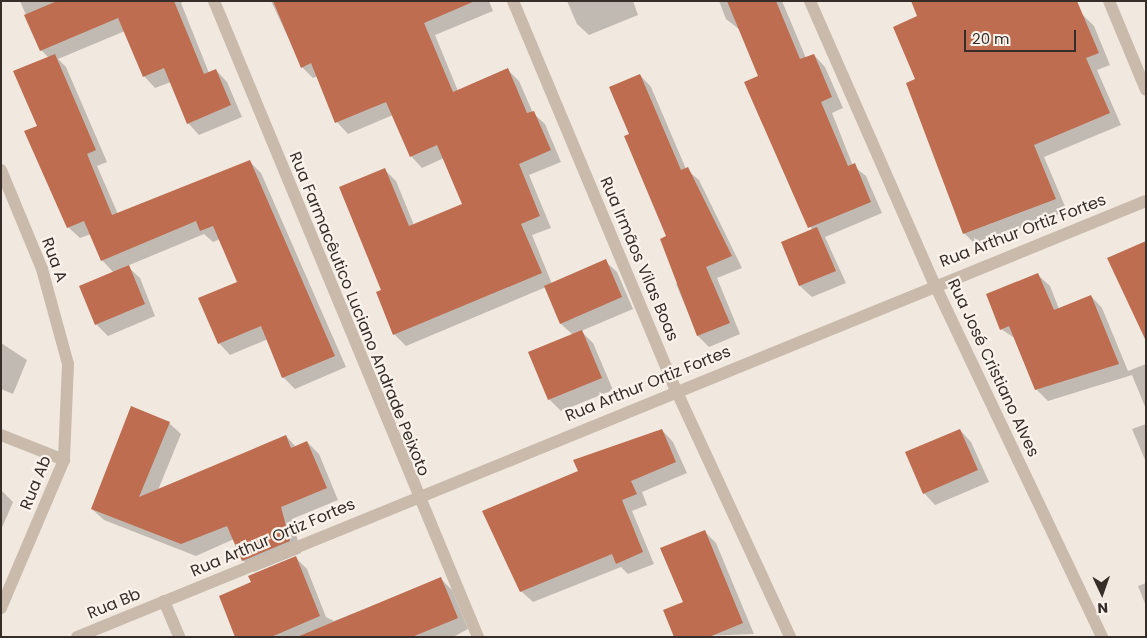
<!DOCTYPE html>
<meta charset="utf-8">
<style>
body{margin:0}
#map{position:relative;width:1147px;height:638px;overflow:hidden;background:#f1e9df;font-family:Poppins,sans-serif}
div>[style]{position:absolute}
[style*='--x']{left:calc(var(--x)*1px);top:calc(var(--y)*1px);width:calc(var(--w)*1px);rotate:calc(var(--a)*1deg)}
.shadow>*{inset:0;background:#0003}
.building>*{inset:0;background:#be6d50}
.minor>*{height:12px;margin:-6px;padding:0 6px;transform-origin:6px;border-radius:6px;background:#c9baab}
span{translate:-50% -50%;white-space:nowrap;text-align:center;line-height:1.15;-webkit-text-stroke:4.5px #f9f3eb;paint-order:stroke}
.street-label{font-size:16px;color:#372e2a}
.frame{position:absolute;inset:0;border:2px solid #372e2a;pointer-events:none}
.north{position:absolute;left:1077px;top:568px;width:50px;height:50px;-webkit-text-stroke:4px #f9f3eb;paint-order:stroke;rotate:177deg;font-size:14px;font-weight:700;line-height:20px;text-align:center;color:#372e2a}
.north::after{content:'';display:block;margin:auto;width:18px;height:22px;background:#372e2a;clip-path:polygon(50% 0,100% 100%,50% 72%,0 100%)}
.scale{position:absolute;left:964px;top:30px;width:112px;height:22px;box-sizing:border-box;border:2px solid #372e2a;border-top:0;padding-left:6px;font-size:15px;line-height:18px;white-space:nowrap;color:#372e2a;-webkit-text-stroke:4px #f9f3eb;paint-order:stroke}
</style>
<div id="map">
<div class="shadow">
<i style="clip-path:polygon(20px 1px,185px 1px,181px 3px,209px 73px,216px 70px,227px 82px,242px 117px,199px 135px,188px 123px,171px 82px,155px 88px,144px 76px,125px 31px,58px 59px,66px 67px,107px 162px,97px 166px,118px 214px,249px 161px,261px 173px,346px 367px,295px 389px,283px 377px,268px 339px,230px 355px,219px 343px,239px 283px,220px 239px,213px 242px,204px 234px,127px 266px,140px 278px,155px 316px,108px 336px,96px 324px,114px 273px,102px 260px,91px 234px,80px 238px,68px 227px,38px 127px,49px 58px,41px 50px)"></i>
<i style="clip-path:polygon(271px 1px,489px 1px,493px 11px,435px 35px,458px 91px,508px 70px,519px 81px,533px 113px,545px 124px,561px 162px,529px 175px,551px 228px,532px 235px,552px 284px,605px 261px,617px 272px,633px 309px,581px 331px,593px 343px,613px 390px,561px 411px,549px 399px,573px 335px,561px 324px,546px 287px,406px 346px,394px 334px,383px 291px,385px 170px,396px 181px,414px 225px,464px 205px,444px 158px,422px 168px,411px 156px,393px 115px,348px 134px,337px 122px,318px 76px,313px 78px,302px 67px)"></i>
<i style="clip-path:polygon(567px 1px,633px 1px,638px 15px,589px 35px,577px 24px)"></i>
<i style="clip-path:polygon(719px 1px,782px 1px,806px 58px,814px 55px,825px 67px,843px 108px,832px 113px,853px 166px,866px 176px,882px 213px,825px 237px,846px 283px,812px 297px,800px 286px,782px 242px,812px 230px,760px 77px,740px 30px,726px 19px)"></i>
<i style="clip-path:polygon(1082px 14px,1094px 26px,1110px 65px,1097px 70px,1121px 125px,1044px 157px,1067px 211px,976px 245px,964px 233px)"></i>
<i style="clip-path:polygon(640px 75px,651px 87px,686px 169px,699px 180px,742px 268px,717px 278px,740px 334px,709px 347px,698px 336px,676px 284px,680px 282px,668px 237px,631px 135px)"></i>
<i style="clip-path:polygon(1038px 275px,1050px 286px,1059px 309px,1091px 296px,1102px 308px,1128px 371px,1146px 364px,1146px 409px,1132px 375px,1048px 401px,1036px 389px,1016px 339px,1001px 329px)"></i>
<i style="clip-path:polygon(1px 343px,27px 360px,13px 394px,1px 389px)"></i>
<i style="clip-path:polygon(169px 423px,181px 434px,158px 490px,286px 436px,296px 447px,307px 442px,319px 454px,338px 500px,292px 519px,301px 553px,254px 572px,243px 560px,234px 539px,196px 556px,104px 520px,92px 509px)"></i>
<i style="clip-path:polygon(1146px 424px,1146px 462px,1132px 429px)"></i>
<i style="clip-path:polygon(662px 430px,673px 442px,687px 473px,642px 492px,647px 505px,632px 511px,654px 564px,628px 574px,621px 567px,533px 602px,521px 591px,579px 472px)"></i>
<i style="clip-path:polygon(960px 430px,971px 442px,989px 482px,935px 505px,924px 493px)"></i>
<i style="clip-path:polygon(1px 490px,13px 502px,1px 530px)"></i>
<i style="clip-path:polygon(704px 531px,716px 543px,754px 634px,675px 637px)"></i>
<i style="clip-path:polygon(296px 558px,307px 569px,326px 617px,334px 621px,441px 579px,452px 590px,468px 629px,453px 637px,237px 637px,253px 583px)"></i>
<i style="clip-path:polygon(1146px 583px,1146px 606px,1138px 586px)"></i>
</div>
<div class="building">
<i style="clip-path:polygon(57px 1px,174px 1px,204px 74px,216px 69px,231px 105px,187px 124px,164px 68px,143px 77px,118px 18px,40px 51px,24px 15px)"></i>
<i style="clip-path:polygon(273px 1px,475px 1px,424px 23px,453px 92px,508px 68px,527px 113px,534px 111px,551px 150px,519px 164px,540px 216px,521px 224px,542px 273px,393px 335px,376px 292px,381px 290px,339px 187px,385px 168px,409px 226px,462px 204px,437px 145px,410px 157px,386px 102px,335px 123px,311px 63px,301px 68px)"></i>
<i style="clip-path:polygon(727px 1px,776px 1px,800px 59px,814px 54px,832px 97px,821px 102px,848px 166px,855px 163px,871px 202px,808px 228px,744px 82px,758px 76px)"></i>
<i style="clip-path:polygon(911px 1px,1077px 1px,1099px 53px,1086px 58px,1110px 113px,1034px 145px,1056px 199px,963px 234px,906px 83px,915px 79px,893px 27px,917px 16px)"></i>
<i style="clip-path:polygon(55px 54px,96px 150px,87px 154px,112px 215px,250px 160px,335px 356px,282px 378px,261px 326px,218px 344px,198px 298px,237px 282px,213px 226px,200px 231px,196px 221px,101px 261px,84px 221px,67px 228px,24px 131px,37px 126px,13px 71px)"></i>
<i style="clip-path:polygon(640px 74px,681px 170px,688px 167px,732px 256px,706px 267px,730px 323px,697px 336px,660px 239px,666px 236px,624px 136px,629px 134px,609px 87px)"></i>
<i style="clip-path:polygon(817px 227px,836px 271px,799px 286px,781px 242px)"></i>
<i style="clip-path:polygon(1146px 241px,1146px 341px,1107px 258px)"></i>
<i style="clip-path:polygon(606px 259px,622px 297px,560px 324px,544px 286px)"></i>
<i style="clip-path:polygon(129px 265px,145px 304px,95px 325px,79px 286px)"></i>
<i style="clip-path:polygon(1038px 273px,1054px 310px,1091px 295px,1119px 364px,1035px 390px,1009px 326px,1000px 330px,986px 294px)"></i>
<i style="clip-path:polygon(582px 330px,602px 378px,548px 400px,528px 352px)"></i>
<i style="clip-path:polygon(131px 406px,170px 422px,139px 497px,286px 435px,291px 448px,307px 441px,327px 488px,281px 507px,290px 541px,242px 561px,227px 526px,181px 544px,91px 509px)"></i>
<i style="clip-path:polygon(662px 429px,676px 462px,631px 481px,637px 494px,622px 500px,643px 552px,616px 564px,612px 554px,520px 592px,482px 511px,578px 471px,573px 460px)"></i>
<i style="clip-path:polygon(960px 429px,978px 470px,923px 494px,905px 452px)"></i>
<i style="clip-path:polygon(705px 530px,743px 623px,709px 637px,674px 637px,663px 610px,683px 602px,660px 548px)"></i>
<i style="clip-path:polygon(296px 556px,320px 616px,271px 637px,235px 637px,219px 596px,251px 582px,248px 576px)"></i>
<i style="clip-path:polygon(441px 577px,458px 618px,412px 637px,297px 637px)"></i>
</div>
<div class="minor">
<i style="--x:214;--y:1;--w:689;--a:67.46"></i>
<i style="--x:513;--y:1;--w:422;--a:67.3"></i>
<i style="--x:676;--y:390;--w:272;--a:65.2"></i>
<i style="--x:810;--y:1;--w:308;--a:66.3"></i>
<i style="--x:934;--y:283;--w:392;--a:64.6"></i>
<i style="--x:1109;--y:1;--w:96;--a:67.4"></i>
<i style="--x:1;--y:170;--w:107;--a:67.5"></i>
<i style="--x:42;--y:269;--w:98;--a:74.7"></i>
<i style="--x:68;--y:364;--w:96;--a:92.4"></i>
<i style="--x:64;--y:460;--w:161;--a:113.1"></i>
<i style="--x:1;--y:435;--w:68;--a:21.6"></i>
<i style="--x:164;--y:601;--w:39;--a:67"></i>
<i style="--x:77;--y:637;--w:1154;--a:-22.19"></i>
</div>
<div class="street-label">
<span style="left:1023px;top:231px;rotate:-21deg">Rua Arthur Ortiz Fortes</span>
<span style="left:639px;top:259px;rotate:67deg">Rua Irmãos Vilas Boas</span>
<span style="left:54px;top:260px;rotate:70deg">Rua A</span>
<span style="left:359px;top:314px;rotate:68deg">Rua Farmacêutico Luciano Andrade Peixoto</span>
<span style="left:993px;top:368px;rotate:65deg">Rua José Cristiano Alves</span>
<span style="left:648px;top:384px;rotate:-22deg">Rua Arthur Ortiz Fortes</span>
<span style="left:36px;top:483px;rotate:-68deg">Rua Ab</span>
<span style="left:273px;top:538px;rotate:-23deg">Rua Arthur Ortiz Fortes</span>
<span style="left:114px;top:604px;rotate:-22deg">Rua Bb</span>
</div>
<div class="frame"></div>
<div class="north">N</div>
<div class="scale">20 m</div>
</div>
